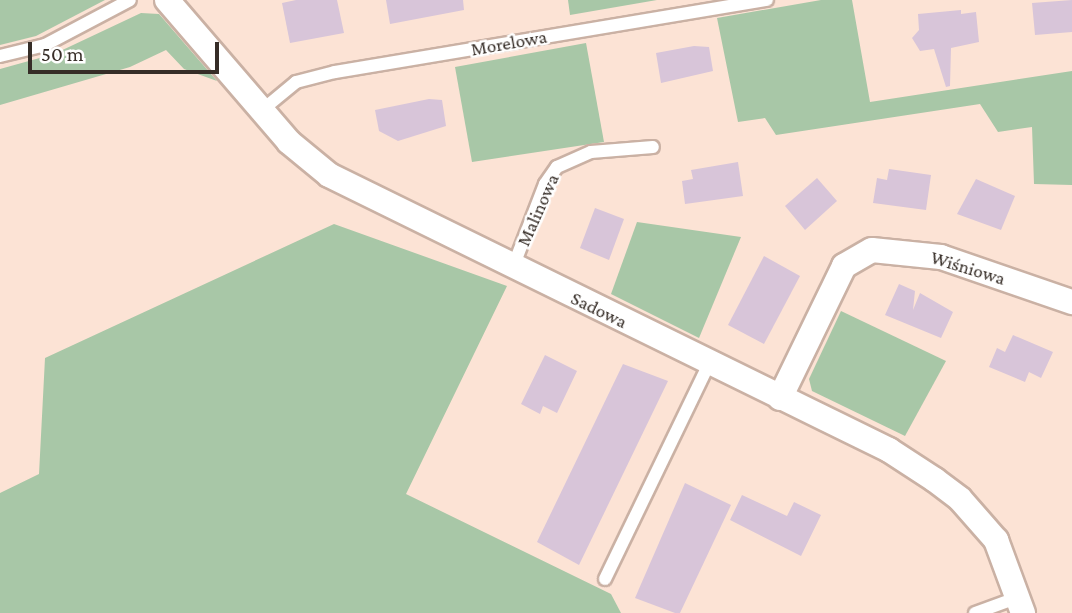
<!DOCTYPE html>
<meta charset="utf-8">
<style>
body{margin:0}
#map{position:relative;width:1072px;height:613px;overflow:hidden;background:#fce3d5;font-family:"Crimson Pro",serif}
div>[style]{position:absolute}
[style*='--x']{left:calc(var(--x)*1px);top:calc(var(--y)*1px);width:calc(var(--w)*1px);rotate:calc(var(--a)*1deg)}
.green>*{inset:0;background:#a8c7a7}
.building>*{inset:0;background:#d8c5d9}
.roads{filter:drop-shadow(2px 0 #cab1a4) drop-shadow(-2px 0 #cab1a4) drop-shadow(0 2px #cab1a4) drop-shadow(0 -2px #cab1a4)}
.lane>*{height:12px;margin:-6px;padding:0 6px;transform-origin:6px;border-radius:6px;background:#fff}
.street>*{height:24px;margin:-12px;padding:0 12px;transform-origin:12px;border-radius:12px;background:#fff}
span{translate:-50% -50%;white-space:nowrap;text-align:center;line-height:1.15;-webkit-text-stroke:5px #fff;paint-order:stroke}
.street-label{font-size:19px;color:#362d27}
.scale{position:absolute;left:28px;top:42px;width:191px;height:32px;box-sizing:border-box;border:4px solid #362d27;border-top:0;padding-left:9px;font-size:21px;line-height:24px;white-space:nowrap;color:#362d27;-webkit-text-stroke:5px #fff;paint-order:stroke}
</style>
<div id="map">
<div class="green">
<i style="clip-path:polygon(0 0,105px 0,36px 36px,0 45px)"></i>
<i style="clip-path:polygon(568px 0,657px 0,570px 15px)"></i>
<i style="clip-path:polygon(821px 0,852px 0,870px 102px,1072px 71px,1072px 185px,1034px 184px,1032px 127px,998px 132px,980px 104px,776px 135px,765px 118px,738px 122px,717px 18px)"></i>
<i style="clip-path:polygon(141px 13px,159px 14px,217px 81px,184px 69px,166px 50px,130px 67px,0 105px,0 69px,54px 54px)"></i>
<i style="clip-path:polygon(586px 43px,604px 142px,472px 162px,455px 67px)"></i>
<i style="clip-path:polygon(637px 222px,741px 237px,699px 338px,611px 294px)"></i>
<i style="clip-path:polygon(334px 224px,507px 286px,406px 494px,611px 594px,621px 613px,0 613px,0 493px,39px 474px,45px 358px)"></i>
<i style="clip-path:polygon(841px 311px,946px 361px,905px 436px,812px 391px,809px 379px)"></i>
</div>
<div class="building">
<i style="clip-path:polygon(296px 0,337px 0,344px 33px,290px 43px,282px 3px)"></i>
<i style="clip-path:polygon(386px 0,463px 0,464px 10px,390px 24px)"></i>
<i style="clip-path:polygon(1072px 0,1072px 32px,1035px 35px,1032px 3px)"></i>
<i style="clip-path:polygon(961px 10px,961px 14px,976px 12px,979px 42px,951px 48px,950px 86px,946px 87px,934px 49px,920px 51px,912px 38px,919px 30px,918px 14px)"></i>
<i style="clip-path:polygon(694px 46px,709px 47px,713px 71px,661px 83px,656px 53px)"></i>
<i style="clip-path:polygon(429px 99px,442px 100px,446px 126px,398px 141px,379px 131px,375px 110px)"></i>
<i style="clip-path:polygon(738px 162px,743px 196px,685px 204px,682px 181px,693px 179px,691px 170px)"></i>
<i style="clip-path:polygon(889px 169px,931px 175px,926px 210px,873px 203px,877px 178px,887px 180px)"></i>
<i style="clip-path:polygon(817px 178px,837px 201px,805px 230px,785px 206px)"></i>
<i style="clip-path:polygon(976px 179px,1015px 196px,1001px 230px,957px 214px)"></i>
<i style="clip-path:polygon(595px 208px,624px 219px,609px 260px,580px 248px)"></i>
<i style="clip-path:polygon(764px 256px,800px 276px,764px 344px,728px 325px)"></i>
<i style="clip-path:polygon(899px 284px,915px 291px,913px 310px,920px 293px,953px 312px,941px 338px,885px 315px)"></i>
<i style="clip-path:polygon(1013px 335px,1053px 352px,1041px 378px,1029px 372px,1025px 382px,989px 367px,997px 348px,1005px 352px)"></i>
<i style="clip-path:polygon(545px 355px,577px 371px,557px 413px,543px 406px,540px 414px,521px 404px)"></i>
<i style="clip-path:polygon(623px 364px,668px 381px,579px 565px,537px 542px)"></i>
<i style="clip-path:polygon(685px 483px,731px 505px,680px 613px,675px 613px,635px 598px)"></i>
<i style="clip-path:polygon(742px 495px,787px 516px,794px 502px,821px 515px,801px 556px,730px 520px)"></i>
</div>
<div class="roads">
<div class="lane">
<i style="--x:0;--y:56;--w:46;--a:-13.7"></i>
<i style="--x:45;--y:45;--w:96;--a:-27.9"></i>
<i style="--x:261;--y:111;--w:45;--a:-39.6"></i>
<i style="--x:296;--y:82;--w:40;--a:-14.4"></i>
<i style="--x:335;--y:72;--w:438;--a:-9.5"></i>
<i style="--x:513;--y:267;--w:89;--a:-68.9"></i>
<i style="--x:545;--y:184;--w:21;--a:-55"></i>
<i style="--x:557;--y:167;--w:37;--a:-24"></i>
<i style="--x:591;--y:152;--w:62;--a:-4.6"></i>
<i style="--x:605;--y:579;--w:239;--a:-64.2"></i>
<i style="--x:975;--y:613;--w:47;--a:-20"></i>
</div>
<div class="street">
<i style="--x:167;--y:0;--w:187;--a:49.3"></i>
<i style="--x:289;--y:142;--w:52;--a:39.5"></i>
<i style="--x:329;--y:175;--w:624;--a:26.15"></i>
<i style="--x:889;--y:450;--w:55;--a:33.1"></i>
<i style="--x:935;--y:480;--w:31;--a:37"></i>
<i style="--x:960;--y:499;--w:55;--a:48.7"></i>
<i style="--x:996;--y:540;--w:78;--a:69.7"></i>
<i style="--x:780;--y:398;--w:147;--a:-64.1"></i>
<i style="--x:844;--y:266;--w:32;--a:-30"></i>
<i style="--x:872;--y:250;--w:69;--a:5.8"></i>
<i style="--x:941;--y:257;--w:139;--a:19"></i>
</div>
</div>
<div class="street-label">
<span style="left:509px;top:43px;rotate:-10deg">Morelowa</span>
<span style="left:538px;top:210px;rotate:-66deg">Malinowa</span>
<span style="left:968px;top:268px;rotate:17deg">Wiśniowa</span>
<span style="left:599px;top:310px;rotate:26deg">Sadowa</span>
</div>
<div class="scale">50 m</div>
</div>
